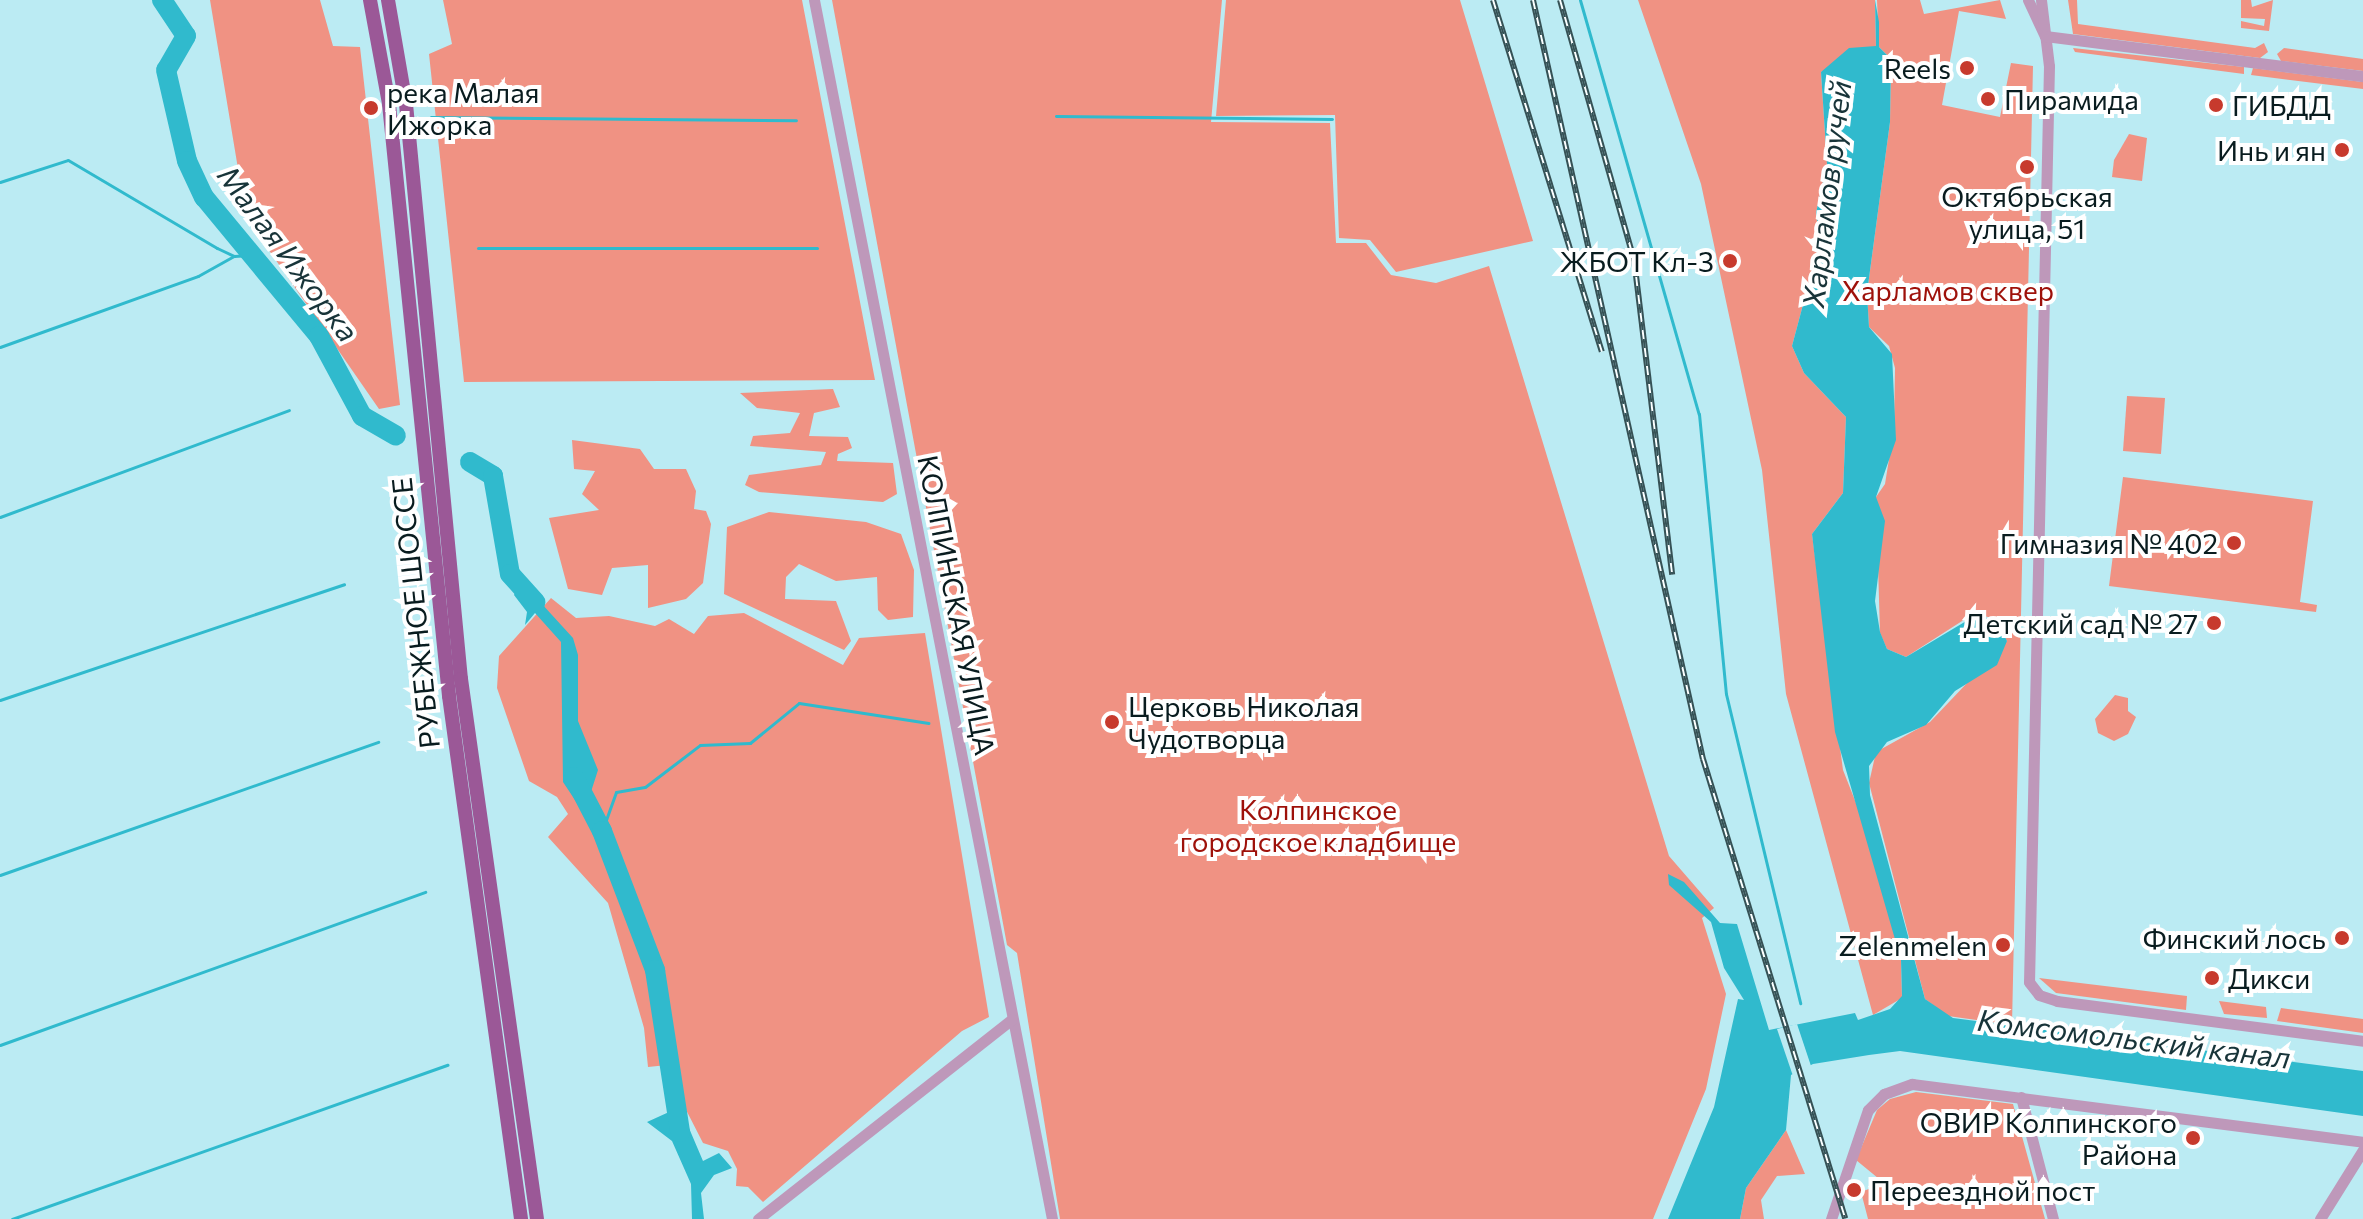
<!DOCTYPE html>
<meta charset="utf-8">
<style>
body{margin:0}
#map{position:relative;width:2363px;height:1219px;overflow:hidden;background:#bbebf3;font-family:Commissioner,sans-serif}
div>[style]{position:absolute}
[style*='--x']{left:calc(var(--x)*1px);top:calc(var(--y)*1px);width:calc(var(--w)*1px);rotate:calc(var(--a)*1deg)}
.green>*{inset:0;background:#f09283}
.water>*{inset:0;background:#30bacd}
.pier>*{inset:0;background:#bbebf3}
.stream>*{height:3px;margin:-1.5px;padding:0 1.5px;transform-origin:1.5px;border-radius:1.5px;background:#30bacd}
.river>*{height:20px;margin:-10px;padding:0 10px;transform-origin:10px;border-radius:10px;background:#30bacd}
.minor>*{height:11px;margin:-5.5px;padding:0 5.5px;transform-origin:5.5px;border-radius:5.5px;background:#be98ba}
.major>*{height:14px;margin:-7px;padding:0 7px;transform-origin:7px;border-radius:7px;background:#9b5897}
.rail>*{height:6px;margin-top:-3px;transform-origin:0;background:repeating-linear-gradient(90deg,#fff 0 9px,#365155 0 18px);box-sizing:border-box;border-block:2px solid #365155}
.dots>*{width:22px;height:22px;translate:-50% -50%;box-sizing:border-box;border:4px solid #fff;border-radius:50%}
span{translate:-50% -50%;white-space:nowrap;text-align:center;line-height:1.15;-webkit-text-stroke:8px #fff;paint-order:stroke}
.poi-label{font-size:28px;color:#091c1f}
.right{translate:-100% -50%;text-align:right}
.left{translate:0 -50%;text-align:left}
.park-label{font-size:28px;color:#9e110a}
.street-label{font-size:28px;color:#091c1f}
.water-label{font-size:30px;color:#183439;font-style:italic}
</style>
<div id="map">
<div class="green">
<i style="clip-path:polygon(210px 0,320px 0,333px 46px,360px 47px,400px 405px,379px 409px,246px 217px)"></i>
<i style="clip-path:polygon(443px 0,802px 0,875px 380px,464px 382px,429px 54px,452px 44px)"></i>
<i style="clip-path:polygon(832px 0,1222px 0,1211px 122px,1330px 123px,1336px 243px,1366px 243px,1391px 275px,1436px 283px,1489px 266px,1669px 856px,1714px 908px,1702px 918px,1726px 994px,1706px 1089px,1653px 1219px,1060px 1219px,1017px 953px,1007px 945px)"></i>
<i style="clip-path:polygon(1226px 0,1460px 0,1533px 241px,1396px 272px,1370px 240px,1339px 238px,1335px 115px,1216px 116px)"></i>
<i style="clip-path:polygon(1638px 0,1875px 0,1876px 47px,1821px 72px,1827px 164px,1816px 213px,1820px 241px,1792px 346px,1804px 373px,1846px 417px,1843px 493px,1812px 534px,1843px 770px,1867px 831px,1901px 960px,1902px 998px,1873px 1015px,1786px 694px,1762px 470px,1701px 184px)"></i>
<i style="clip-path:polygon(1877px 0,1920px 0,1924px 14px,2000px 0,2006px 19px,1959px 11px,1942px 105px,2000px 117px,2011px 63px,2033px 66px,2012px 1025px,1948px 1016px,1925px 999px,1869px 783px,1876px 752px,1930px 722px,2007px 641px,1993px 618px,1973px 614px,1906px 657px,1887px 649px,1880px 633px,1876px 497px,1885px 484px,1894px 428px,1895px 368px,1889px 346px,1869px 327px,1867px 293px,1890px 122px,1891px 59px,1879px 47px)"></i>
<i style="clip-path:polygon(2068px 0,2077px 0,2078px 24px,2255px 48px,2264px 43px,2268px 52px,2260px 58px,2073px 34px)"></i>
<i style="clip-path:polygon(2241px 0,2251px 0,2252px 7px,2273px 0,2269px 31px,2241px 28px,2241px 21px,2264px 26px,2265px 19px,2241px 18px)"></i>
<i style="clip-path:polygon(2073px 48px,2244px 67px,2244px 74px,2075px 52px)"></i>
<i style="clip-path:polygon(2284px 48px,2363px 59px,2363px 71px,2281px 61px,2277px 54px)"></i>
<i style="clip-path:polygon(2253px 68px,2363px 82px,2363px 89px,2251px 75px)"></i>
<i style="clip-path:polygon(2129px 134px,2147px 138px,2142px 181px,2112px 177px,2114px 160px)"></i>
<i style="clip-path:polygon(833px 389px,840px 407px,814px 413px,809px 436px,848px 437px,852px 448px,838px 454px,837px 461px,893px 463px,897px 494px,883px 502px,759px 492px,745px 485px,749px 475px,821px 465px,826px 452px,750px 446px,753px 436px,790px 433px,800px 413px,757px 408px,740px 393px)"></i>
<i style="clip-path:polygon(2127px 396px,2165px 398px,2161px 454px,2123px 451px)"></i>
<i style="clip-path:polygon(572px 440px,640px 449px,654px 469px,686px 469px,696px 491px,694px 509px,706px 511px,711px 524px,703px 583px,686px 599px,648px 608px,648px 565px,612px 568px,602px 595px,568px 589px,549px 518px,599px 510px,582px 494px,595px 471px,574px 469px)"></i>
<i style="clip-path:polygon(2123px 477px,2313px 501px,2300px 602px,2317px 605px,2316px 612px,2109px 586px)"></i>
<i style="clip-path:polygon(769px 512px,866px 522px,901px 534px,914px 570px,913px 617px,888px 620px,878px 610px,877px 577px,836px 581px,799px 564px,786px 577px,785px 599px,836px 601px,851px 641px,844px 650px,724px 594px,727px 527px)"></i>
<i style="clip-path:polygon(551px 598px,576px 618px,609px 616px,655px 626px,669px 619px,694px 634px,708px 616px,744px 613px,843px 665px,859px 638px,925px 633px,989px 1017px,962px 1031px,763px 1202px,748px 1187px,736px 1186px,737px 1169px,728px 1151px,703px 1143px,681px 1100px,677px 1064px,648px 1067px,644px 1028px,608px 903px,548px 837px,568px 814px,557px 797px,529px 781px,497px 688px,499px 656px)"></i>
<i style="clip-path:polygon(2115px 695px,2128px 698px,2128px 711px,2136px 717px,2128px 734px,2114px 741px,2098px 733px,2095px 719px)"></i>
<i style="clip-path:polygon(2039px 978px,2187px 996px,2186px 1010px,2056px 993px)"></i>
<i style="clip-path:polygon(2219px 1001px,2266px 1007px,2267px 1018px,2224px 1014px)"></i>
<i style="clip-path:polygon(2281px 1008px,2363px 1019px,2363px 1033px,2277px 1021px)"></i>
<i style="clip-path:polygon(1916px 1092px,2013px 1104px,2045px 1219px,1868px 1219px,1861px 1192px,1884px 1183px,1856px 1160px,1877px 1110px,1890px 1099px)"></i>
<i style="clip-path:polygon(1786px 1130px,1805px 1174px,1777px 1176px,1761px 1200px,1764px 1219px,1740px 1219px,1746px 1188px)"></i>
</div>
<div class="water">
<i style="clip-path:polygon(1875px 0,1879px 22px,1879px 47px,1891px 59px,1890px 122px,1867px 293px,1869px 327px,1892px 354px,1896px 440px,1876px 497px,1885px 521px,1875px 601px,1880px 632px,1887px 649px,1906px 657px,1978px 614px,1998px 623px,2007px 641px,1997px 665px,1955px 691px,1926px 725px,1887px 742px,1869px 766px,1870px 795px,1925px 999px,1953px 1018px,2363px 1071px,2363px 1116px,1900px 1051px,1869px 1055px,1813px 1064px,1791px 1075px,1786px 1130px,1746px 1188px,1740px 1219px,1668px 1219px,1714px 1107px,1738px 999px,1744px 1000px,1724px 968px,1711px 922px,1669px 885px,1668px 874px,1684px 882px,1720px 923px,1737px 924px,1769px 1030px,1855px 1013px,1858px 1020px,1890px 1009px,1902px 996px,1901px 960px,1835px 732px,1812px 534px,1843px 493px,1846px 417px,1804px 373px,1792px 346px,1820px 241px,1816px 213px,1827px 164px,1821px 72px,1849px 48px,1876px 46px)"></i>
<i style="clip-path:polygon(520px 580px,573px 638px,578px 655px,578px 721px,598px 770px,589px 798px,577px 803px,563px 782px,561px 642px,535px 613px,525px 625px,527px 612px,514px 595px)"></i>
<i style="clip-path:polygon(680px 1107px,703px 1161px,719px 1153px,732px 1168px,714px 1175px,701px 1193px,704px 1219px,692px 1219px,691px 1184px,672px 1141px,647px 1122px)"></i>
</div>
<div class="pier">
<i style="clip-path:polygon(1797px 1024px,1812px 1069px,1794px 1079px,1777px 1029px)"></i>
</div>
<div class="stream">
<i style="--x:1580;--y:0;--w:431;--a:74"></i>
<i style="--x:1699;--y:414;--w:281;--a:84.5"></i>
<i style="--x:1726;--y:694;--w:318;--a:76.5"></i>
<i style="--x:1056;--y:116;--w:276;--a:0.6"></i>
<i style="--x:431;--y:117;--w:365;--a:0.5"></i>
<i style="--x:0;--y:182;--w:71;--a:-17.9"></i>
<i style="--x:68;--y:160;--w:173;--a:30.6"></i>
<i style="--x:217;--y:248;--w:19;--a:25"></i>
<i style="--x:234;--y:256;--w:17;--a:-3"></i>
<i style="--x:478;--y:248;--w:339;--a:0"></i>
<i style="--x:0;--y:347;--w:210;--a:-19.7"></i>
<i style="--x:198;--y:276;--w:41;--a:-29.1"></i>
<i style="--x:0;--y:517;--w:308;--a:-20.3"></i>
<i style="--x:0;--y:700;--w:363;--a:-18.6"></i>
<i style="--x:602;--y:831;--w:41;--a:-70.3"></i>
<i style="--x:616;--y:792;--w:29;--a:-10"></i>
<i style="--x:645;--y:787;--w:69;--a:-37.4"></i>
<i style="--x:700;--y:745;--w:50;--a:-2.3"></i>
<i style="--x:750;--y:743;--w:63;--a:-39.2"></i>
<i style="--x:799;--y:703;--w:131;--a:8.8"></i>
<i style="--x:0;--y:875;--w:401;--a:-19.4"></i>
<i style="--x:0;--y:1045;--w:452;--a:-19.8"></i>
<i style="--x:12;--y:1219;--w:462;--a:-19.5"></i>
</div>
<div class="river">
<i style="--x:162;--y:0;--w:43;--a:56.3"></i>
<i style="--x:186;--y:36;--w:39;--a:120"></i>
<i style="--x:166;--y:70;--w:93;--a:77"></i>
<i style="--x:187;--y:161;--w:40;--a:65"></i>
<i style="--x:204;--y:197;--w:180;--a:50.4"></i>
<i style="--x:319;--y:336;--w:91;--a:61.7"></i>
<i style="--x:362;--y:416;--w:39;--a:30"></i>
<i style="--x:470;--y:462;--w:27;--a:31"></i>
<i style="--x:493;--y:476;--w:99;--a:80.2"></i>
<i style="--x:510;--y:574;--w:38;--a:48"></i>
<i style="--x:574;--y:777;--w:61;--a:62.6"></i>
<i style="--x:602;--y:831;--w:149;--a:69.1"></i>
<i style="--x:655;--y:970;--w:164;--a:81.2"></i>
</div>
<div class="minor">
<i style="--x:814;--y:0;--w:1242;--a:78.95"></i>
<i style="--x:2028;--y:0;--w:40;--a:65"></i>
<i style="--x:2041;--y:0;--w:66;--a:83.1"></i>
<i style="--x:2049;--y:66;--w:916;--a:91.25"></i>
<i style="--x:2029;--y:982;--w:16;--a:52"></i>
<i style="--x:2039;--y:995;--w:19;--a:18"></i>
<i style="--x:2057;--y:1001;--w:309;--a:7.4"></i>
<i style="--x:2045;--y:36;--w:321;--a:7.2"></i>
<i style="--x:2021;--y:1097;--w:126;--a:75.3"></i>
<i style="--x:758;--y:1219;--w:323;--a:-38.2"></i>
<i style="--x:1831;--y:1219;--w:115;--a:-71.3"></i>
<i style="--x:1868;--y:1110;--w:23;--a:-45"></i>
<i style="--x:1884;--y:1094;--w:30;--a:-20"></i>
<i style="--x:1912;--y:1084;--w:455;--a:7.3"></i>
<i style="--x:2320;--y:1219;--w:81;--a:-58.1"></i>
</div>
<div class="major">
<i style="--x:370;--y:0;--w:106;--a:79.6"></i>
<i style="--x:389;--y:104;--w:595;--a:84.21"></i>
<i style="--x:449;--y:696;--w:528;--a:82.16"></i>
<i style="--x:388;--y:0;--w:106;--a:80.2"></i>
<i style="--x:406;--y:104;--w:578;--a:84.54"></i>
<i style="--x:461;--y:679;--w:545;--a:81.99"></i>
</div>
<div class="rail">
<i style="--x:1493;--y:0;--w:368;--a:72.8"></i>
<i style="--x:1533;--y:0;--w:778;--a:77.38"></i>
<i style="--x:1703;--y:759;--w:481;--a:72.8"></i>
<i style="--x:1560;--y:0;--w:269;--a:74.1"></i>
<i style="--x:1634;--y:259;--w:318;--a:83.1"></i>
</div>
<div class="dots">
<i style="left:1967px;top:68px;background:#c73a2d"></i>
<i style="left:1988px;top:99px;background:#c73a2d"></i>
<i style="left:2216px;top:105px;background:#c73a2d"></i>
<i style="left:371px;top:108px;background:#c73a2d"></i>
<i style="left:2342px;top:150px;background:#c73a2d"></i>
<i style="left:2027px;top:167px;background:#c73a2d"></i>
<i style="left:1730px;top:261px;background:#c73a2d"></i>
<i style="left:2234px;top:543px;background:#c73a2d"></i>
<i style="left:2214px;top:623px;background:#c73a2d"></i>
<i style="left:1112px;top:722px;background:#c73a2d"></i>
<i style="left:2342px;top:938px;background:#c73a2d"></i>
<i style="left:2003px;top:945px;background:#c73a2d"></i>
<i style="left:2212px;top:978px;background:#c73a2d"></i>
<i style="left:2193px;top:1138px;background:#c73a2d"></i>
<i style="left:1854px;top:1190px;background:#c73a2d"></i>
</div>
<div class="poi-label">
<span class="right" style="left:1951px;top:68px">Reels</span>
<span class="left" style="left:387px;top:108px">река Малая<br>Ижорка</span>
<span class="left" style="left:2004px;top:99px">Пирамида</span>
<span class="left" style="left:2232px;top:105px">ГИБДД</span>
<span class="right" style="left:2326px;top:150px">Инь и ян</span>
<span style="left:2027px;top:212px">Октябрьская<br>улица, 51</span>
<span class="right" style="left:1714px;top:261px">ЖБОТ Кл-3</span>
<span class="right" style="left:2218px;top:543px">Гимназия № 402</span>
<span class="right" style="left:2198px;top:623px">Детский сад № 27</span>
<span class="left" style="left:1128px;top:722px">Церковь Николая<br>Чудотворца</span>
<span class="right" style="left:2326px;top:938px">Финский лось</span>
<span class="right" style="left:1987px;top:945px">Zelenmelen</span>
<span class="left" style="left:2228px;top:978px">Дикси</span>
<span class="right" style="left:2177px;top:1138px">ОВИР Колпинского<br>Района</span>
<span class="left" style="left:1870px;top:1190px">Переездной пост</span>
</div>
<div class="park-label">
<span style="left:1948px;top:290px">Харламов сквер</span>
<span style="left:1318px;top:825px">Колпинское<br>городское кладбище</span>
</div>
<div class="street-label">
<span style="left:957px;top:605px;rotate:79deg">КОЛПИНСКАЯ УЛИЦА</span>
<span style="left:415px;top:613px;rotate:-96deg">РУБЕЖНОЕ ШОССЕ</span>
</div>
<div class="water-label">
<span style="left:1826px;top:194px;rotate:-83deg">Харламов ручей</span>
<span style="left:289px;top:253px;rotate:53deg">Малая Ижорка</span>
<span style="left:2134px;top:1038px;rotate:7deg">Комсомольский канал</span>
</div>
</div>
